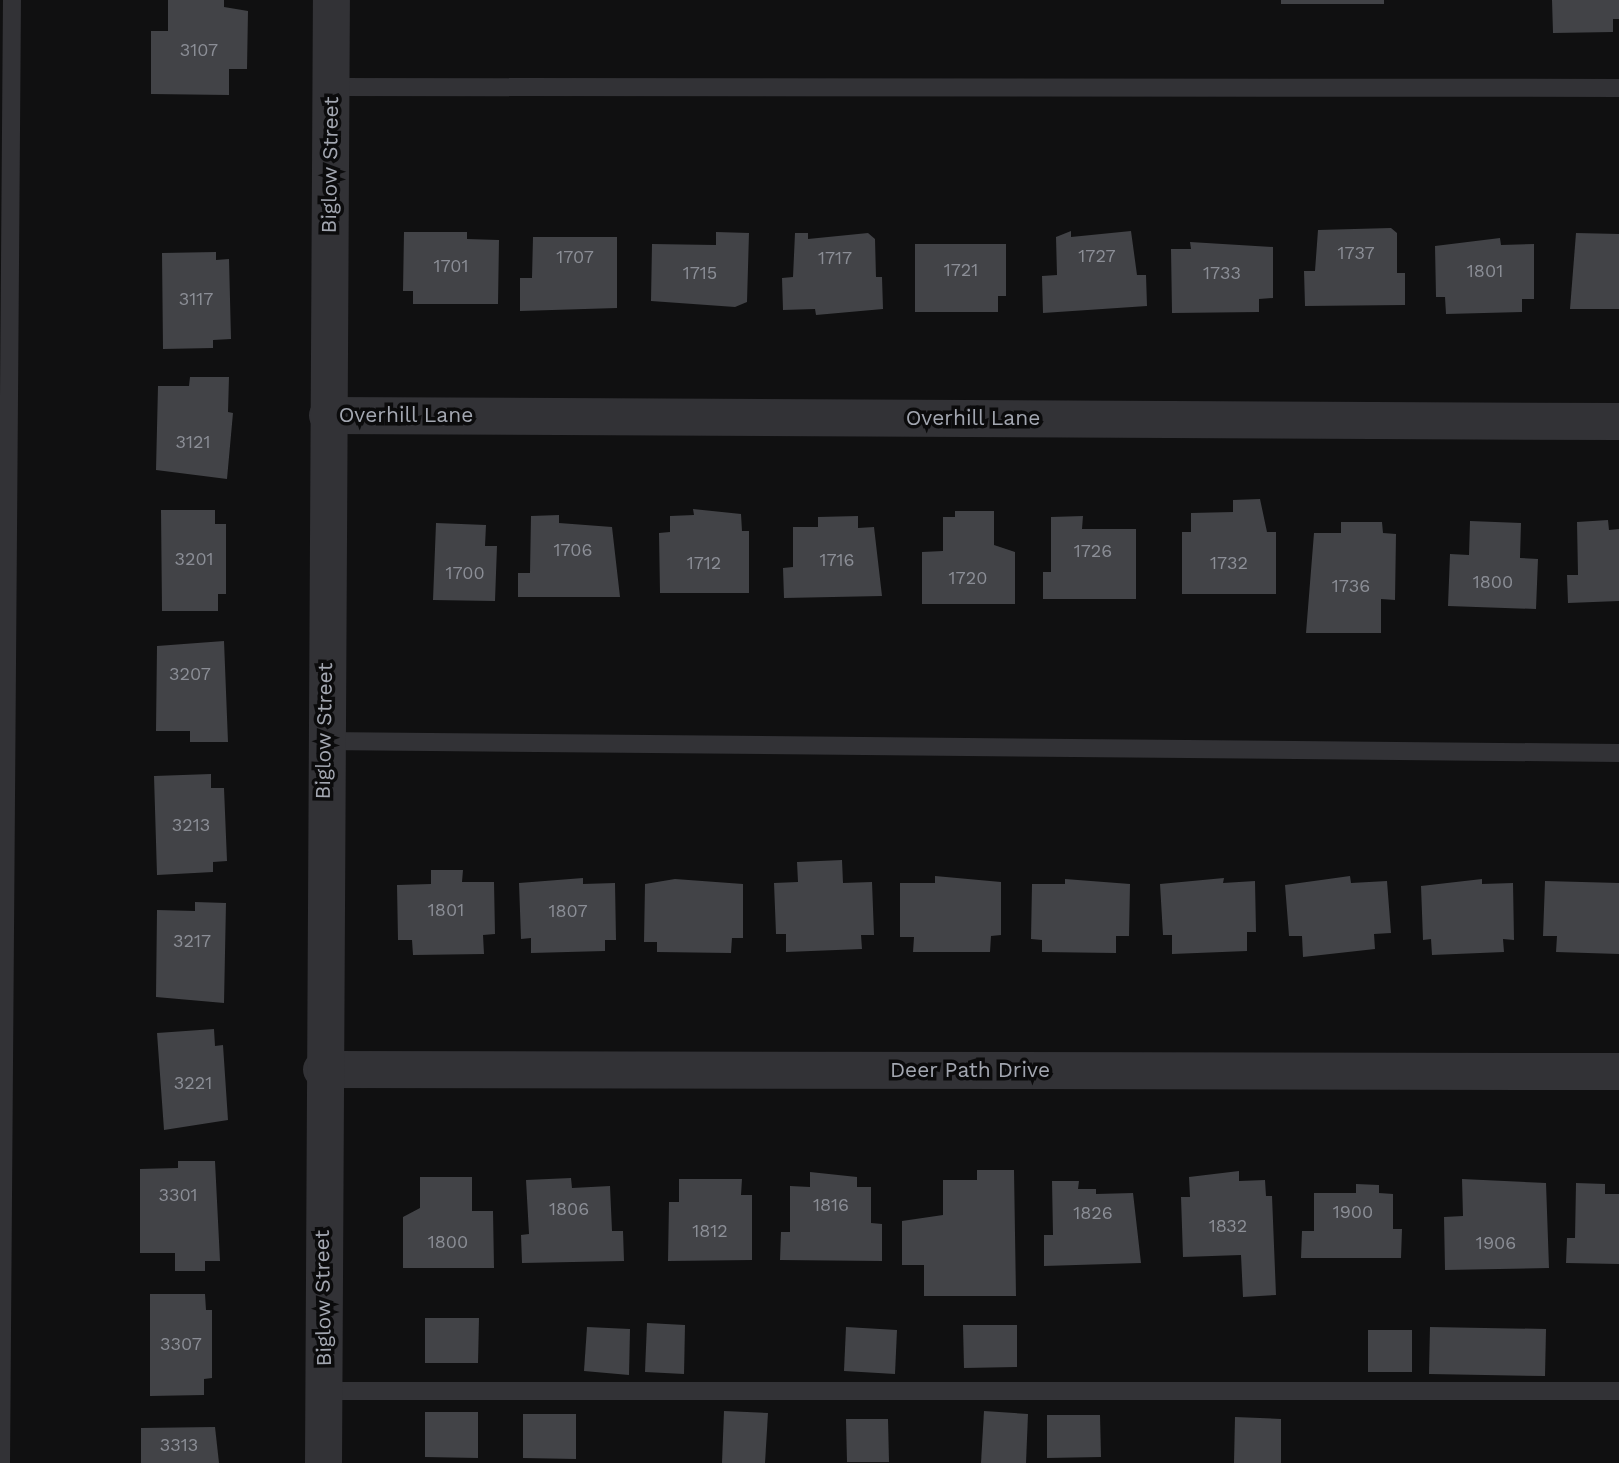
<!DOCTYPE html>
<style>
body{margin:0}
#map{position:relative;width:1619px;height:1463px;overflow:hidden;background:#101011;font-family:"Work Sans",sans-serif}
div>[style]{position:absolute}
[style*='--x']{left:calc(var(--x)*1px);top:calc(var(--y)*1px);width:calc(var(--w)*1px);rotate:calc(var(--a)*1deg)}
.building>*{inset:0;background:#424347}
.lane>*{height:18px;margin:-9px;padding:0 9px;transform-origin:9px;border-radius:9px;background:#323236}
.street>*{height:37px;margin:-18.5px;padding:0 18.5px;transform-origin:18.5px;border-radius:18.5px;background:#323236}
span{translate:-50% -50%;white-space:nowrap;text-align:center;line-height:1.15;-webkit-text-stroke:7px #0b0b0c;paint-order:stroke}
.number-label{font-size:18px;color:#8b8e96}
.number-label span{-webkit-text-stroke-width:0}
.street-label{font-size:21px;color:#a3a7b1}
</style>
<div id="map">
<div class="building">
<i style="clip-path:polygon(168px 0,224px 0,224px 7px,248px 11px,247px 69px,229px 69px,229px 95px,151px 94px,151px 31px,168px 31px)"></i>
<i style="clip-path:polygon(1281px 0,1384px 0,1384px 4px,1281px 4px)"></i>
<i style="clip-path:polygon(1552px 0,1619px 0,1619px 19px,1613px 19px,1613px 32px,1553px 33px)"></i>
<i style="clip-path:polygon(1391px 228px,1397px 233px,1397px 273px,1405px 273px,1405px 305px,1305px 306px,1304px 271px,1315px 271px,1318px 230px)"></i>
<i style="clip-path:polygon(1071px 231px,1071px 237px,1131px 231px,1137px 275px,1146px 275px,1147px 306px,1043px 313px,1042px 276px,1057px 275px,1056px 237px)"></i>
<i style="clip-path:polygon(404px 232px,467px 232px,467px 239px,499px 240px,498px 304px,413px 304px,413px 291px,403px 291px)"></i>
<i style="clip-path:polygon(716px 232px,749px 233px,747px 302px,735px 307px,651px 301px,652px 244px,716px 245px)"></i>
<i style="clip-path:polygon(795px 233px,808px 233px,808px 239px,868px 233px,875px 239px,876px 277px,882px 277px,883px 309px,816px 315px,815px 309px,783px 310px,782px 278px,793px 277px)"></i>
<i style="clip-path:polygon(1576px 233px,1619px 234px,1619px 309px,1570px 309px)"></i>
<i style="clip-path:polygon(533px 237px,617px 237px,617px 308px,520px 311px,520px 278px,532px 278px)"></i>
<i style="clip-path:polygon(1500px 238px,1501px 245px,1534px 244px,1534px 299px,1522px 299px,1522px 312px,1446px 314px,1445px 297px,1436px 297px,1435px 246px)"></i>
<i style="clip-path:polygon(1190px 242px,1273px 247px,1273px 298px,1259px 299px,1259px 312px,1172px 313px,1171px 249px,1191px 249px)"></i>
<i style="clip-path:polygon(915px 244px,1006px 244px,1006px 296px,998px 296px,998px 312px,915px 312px)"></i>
<i style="clip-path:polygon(216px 252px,216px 260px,229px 259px,231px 339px,213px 340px,213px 348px,163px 349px,162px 253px)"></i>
<i style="clip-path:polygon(190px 377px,229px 377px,228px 412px,233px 413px,227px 479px,156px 470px,158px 386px,189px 386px)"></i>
<i style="clip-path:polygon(1260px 499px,1267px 532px,1276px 532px,1276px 594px,1182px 594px,1182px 532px,1191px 532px,1191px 513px,1233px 512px,1233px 500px)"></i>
<i style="clip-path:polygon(693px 509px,741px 514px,742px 531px,749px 531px,749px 593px,660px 593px,659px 533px,670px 532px,670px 516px,694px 515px)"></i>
<i style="clip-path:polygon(161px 510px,215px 510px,215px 524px,226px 524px,226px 594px,218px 594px,218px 611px,162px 611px)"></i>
<i style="clip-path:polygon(955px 511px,994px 511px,994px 545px,1015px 552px,1015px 604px,922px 604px,922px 552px,943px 551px,943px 517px,955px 517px)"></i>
<i style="clip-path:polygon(559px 515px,559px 523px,612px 527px,620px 597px,518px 597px,518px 573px,530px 573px,531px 516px)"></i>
<i style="clip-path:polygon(858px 516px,858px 528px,874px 527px,882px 596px,784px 598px,783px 568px,793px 567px,793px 527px,818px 527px,818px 517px)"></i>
<i style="clip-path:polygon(1083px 516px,1082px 529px,1136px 529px,1136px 599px,1043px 599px,1043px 572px,1051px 572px,1051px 517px)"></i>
<i style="clip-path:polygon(1608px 520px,1609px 530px,1619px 529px,1619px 601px,1568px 603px,1567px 575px,1578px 575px,1577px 522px)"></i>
<i style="clip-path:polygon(1470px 521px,1521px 523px,1520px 558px,1538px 559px,1536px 609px,1448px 606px,1450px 554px,1469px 555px)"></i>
<i style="clip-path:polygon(1341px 522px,1382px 522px,1383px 533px,1396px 534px,1395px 600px,1381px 599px,1381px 633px,1306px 633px,1314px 533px,1341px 533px)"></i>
<i style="clip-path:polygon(436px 523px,486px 525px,485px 546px,497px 546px,495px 601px,433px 600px)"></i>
<i style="clip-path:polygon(224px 641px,228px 742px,190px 742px,190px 731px,156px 731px,157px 646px)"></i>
<i style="clip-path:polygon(211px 774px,211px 788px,224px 788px,227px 861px,213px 862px,213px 872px,157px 875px,154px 776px)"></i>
<i style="clip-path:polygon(842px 860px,843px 883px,872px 882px,874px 935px,861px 935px,862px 949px,786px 952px,786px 934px,776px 934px,774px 883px,798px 882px,797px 862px)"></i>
<i style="clip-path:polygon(431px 870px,463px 870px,462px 882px,494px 882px,495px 934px,483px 935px,484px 954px,413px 955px,412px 940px,398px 940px,397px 885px,431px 884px)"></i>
<i style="clip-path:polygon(935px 876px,1001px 882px,1001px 935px,991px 936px,990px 952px,913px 952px,914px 937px,900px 937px,900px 883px,935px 883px)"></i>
<i style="clip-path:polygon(1350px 876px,1351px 883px,1387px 881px,1391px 933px,1374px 934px,1375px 949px,1303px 957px,1302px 936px,1289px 936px,1285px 885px)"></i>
<i style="clip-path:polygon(583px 878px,583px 884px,615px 883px,616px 940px,605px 940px,605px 951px,531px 953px,531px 938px,521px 939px,519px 883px)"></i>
<i style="clip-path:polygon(1224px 878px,1223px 883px,1255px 881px,1256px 932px,1247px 932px,1247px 951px,1172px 954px,1172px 935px,1163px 935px,1160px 884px)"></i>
<i style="clip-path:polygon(675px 879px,743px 884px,743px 938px,732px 938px,731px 953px,657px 952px,657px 942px,644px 942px,645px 884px)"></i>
<i style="clip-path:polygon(1065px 879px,1130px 884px,1129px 936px,1116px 936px,1116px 953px,1042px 952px,1042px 940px,1031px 939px,1032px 884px,1065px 884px)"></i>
<i style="clip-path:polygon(1482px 879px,1482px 884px,1513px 883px,1514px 940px,1503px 939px,1504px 952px,1432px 955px,1431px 939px,1423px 940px,1421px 886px)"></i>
<i style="clip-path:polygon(1545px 881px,1619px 883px,1619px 954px,1556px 952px,1557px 936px,1543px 936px)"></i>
<i style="clip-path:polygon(195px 902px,226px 903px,224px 1003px,156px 997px,157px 910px,195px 911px)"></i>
<i style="clip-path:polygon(214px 1029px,215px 1046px,223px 1045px,228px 1120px,164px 1130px,157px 1033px)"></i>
<i style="clip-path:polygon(178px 1161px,215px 1161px,220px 1261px,205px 1261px,205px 1271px,175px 1271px,175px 1253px,140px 1253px,140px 1169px,178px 1168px)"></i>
<i style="clip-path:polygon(977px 1170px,1014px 1170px,1016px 1296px,924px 1296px,924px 1265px,902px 1265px,902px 1221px,943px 1215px,943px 1180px,977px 1180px)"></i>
<i style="clip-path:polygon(1239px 1171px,1239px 1181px,1265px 1180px,1266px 1196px,1272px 1196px,1276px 1295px,1243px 1297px,1241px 1255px,1183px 1257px,1181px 1197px,1190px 1197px,1189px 1177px)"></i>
<i style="clip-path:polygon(810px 1172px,857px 1177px,857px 1187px,871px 1187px,871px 1223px,882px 1224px,882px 1261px,780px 1260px,781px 1232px,790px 1232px,790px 1186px,810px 1187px)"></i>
<i style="clip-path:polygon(420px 1177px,472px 1177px,472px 1211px,493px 1211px,494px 1268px,403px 1268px,403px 1217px,420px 1208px)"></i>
<i style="clip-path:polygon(571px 1178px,572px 1188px,610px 1186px,612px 1231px,623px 1231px,624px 1261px,522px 1263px,521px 1235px,529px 1234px,526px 1180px)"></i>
<i style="clip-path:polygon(679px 1179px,742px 1179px,741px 1195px,752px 1195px,752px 1260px,668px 1261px,669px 1202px,679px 1202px)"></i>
<i style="clip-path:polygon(1462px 1179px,1546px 1183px,1549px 1268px,1445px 1270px,1444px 1217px,1463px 1216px)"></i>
<i style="clip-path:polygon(1052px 1181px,1079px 1181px,1078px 1189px,1096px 1189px,1096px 1194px,1133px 1193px,1141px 1263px,1044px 1266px,1044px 1235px,1053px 1235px)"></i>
<i style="clip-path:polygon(1576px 1183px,1605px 1184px,1605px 1194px,1619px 1194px,1619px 1264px,1566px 1263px,1567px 1238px,1575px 1238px)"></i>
<i style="clip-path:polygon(1356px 1184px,1379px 1185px,1379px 1193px,1393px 1194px,1393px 1229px,1402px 1229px,1401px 1258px,1301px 1258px,1302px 1231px,1314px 1231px,1314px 1193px,1356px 1193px)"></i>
<i style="clip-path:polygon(150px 1294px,205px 1294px,206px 1310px,212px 1310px,212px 1378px,204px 1379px,204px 1395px,150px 1396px)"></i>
<i style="clip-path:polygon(425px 1318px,479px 1318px,478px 1363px,425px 1363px)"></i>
<i style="clip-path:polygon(647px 1323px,685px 1325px,684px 1374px,645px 1372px)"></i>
<i style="clip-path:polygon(963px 1325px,1017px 1325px,1017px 1367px,964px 1368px)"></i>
<i style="clip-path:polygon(587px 1327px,630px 1329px,629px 1375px,584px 1371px)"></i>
<i style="clip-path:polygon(846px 1327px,897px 1330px,895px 1374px,844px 1371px)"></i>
<i style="clip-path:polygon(1430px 1327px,1546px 1329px,1545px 1376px,1429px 1374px)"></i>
<i style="clip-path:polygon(1368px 1330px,1412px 1330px,1412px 1372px,1368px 1372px)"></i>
<i style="clip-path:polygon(724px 1411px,768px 1413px,765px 1463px,722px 1463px)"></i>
<i style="clip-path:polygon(984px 1411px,1028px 1414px,1026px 1463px,981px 1463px)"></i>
<i style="clip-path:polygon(425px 1412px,478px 1412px,478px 1458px,425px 1457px)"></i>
<i style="clip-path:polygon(523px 1414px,576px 1414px,576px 1459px,523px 1458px)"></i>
<i style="clip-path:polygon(1047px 1415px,1100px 1415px,1101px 1457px,1047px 1458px)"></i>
<i style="clip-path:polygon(1235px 1417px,1281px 1419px,1281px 1463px,1234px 1463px)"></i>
<i style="clip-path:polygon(846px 1419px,888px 1419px,889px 1462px,847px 1462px)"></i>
<i style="clip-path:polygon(215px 1427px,219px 1463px,141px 1463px,141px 1428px)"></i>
</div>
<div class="lane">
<i style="--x:330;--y:87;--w:1289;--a:0.04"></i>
<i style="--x:323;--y:741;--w:1296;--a:0.53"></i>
<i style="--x:324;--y:1391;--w:1295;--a:0"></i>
<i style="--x:1;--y:1463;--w:1463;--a:-89.57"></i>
</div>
<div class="street">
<i style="--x:327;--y:415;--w:1292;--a:0.27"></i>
<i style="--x:321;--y:1069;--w:1298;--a:0.09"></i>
<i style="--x:323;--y:1463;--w:1463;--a:-89.69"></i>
</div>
<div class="number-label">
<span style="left:199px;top:50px">3107</span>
<span style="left:1356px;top:253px">1737</span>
<span style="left:1097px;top:256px">1727</span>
<span style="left:575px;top:257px">1707</span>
<span style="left:835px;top:258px">1717</span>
<span style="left:451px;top:266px">1701</span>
<span style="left:961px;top:270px">1721</span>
<span style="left:1485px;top:271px">1801</span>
<span style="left:700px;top:273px">1715</span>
<span style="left:1222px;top:273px">1733</span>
<span style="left:196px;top:299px">3117</span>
<span style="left:193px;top:442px">3121</span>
<span style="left:573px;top:550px">1706</span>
<span style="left:1093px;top:551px">1726</span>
<span style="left:194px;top:559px">3201</span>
<span style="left:837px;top:560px">1716</span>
<span style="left:704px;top:563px">1712</span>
<span style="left:1229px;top:563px">1732</span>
<span style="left:465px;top:573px">1700</span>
<span style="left:968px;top:578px">1720</span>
<span style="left:1493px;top:582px">1800</span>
<span style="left:1351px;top:586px">1736</span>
<span style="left:190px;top:674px">3207</span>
<span style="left:191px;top:825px">3213</span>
<span style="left:446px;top:910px">1801</span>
<span style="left:568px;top:911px">1807</span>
<span style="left:192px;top:941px">3217</span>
<span style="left:193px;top:1083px">3221</span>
<span style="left:178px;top:1195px">3301</span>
<span style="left:831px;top:1205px">1816</span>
<span style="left:569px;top:1209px">1806</span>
<span style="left:1353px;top:1212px">1900</span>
<span style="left:1093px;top:1213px">1826</span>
<span style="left:1228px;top:1226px">1832</span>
<span style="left:710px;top:1231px">1812</span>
<span style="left:448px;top:1242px">1800</span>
<span style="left:1496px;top:1243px">1906</span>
<span style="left:181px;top:1344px">3307</span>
<span style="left:179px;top:1445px">3313</span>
</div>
<div class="street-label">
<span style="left:330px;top:165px;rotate:-89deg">Biglow Street</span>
<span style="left:406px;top:415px">Overhill Lane</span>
<span style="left:973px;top:418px">Overhill Lane</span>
<span style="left:324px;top:731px;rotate:-89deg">Biglow Street</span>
<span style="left:970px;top:1070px">Deer Path Drive</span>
<span style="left:323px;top:1298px;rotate:-91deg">Biglow Street</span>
</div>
</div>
